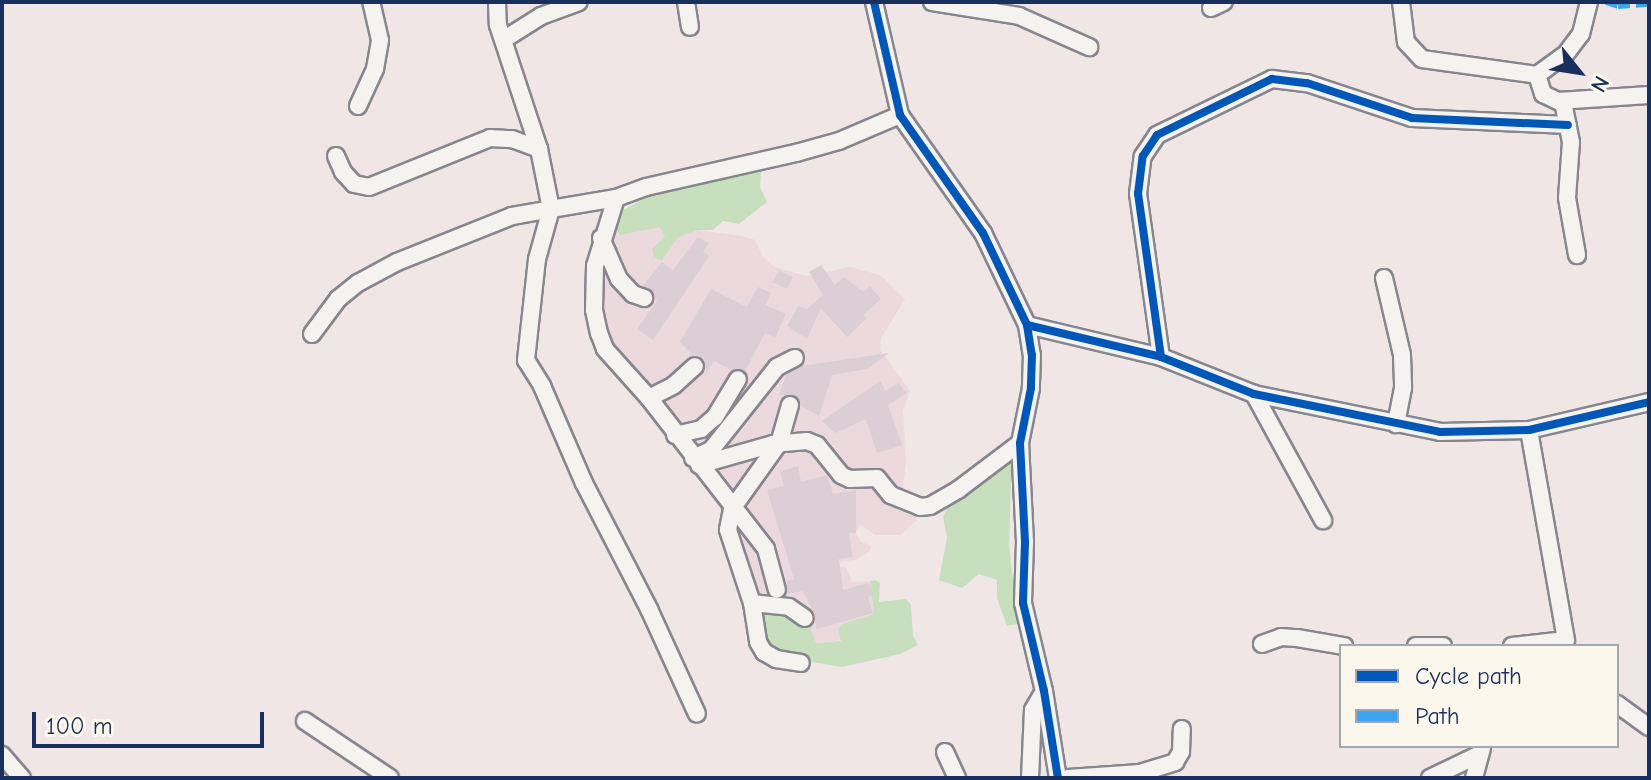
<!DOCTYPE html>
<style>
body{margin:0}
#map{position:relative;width:1651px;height:780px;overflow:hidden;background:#f0e6e6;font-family:"Comic Neue",sans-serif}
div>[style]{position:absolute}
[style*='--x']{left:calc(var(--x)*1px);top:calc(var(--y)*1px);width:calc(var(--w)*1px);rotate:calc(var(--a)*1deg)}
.built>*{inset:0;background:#ebd9dd}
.green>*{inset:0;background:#c7dfbd}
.building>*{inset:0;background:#dcced5}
.roads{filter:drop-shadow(2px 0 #87868f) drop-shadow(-2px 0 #87868f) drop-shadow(0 2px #87868f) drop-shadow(0 -2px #87868f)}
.minor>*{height:16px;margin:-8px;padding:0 8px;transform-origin:8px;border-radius:8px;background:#f5f3ef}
.quiet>*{height:6px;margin-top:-3px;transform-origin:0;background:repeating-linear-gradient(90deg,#3da3ed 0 12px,transparent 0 18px)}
.cycleway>*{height:8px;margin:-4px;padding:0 4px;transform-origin:4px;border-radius:4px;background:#0057b8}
span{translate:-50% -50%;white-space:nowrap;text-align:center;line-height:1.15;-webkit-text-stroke:6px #fbf7ec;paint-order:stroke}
.frame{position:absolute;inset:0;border:4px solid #1b2f5e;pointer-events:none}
.legend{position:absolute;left:1339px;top:644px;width:280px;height:104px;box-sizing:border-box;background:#fbf7ec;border:2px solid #a1a7b3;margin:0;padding:10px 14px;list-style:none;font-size:24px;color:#1b2f5e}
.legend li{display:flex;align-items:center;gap:16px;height:40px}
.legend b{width:40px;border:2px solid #a1a7b3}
.north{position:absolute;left:1539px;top:32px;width:80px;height:80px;-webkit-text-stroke:6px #fbf7ec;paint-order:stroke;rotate:120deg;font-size:22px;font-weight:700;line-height:32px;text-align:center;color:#1b2f5e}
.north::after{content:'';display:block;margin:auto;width:28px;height:36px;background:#1b2f5e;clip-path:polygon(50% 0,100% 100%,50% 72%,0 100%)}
.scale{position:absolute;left:32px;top:712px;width:232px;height:36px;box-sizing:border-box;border:4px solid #1b2f5e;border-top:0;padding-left:10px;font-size:24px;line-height:28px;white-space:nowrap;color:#1b2f5e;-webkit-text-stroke:6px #fbf7ec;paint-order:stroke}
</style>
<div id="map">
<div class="built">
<i style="clip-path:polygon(613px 227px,620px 235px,649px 227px,660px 227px,665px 237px,698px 230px,742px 236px,755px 240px,763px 257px,774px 267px,806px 276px,850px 267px,880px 275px,905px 299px,881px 338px,880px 350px,910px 391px,903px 411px,906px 461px,902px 496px,917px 520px,901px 535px,875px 535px,860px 524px,856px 533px,860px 541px,871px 546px,870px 551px,855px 560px,837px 562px,838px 567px,846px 567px,852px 582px,870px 581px,874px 614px,842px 624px,842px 640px,815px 643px,808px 621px,760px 607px,733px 541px,742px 516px,618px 360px,602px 329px,602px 263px)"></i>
</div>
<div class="green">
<i style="clip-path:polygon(761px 172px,760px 187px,767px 202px,739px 224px,723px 221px,713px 230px,698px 230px,678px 237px,662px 260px,654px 258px,652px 249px,665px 237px,660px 227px,620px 235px,613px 227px,623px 210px,656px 193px)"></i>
<i style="clip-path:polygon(1012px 454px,1009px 544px,1015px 599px,1022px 623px,1007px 626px,997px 598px,997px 580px,979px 574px,962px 588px,939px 580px,947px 538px,943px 517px,951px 501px)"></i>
<i style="clip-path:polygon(875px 580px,880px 583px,879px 602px,906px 599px,911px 605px,913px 636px,918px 645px,900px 654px,842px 667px,795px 659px,763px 645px,760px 607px,808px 621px,816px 643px,841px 641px,838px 629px,842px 624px,874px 614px,870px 581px)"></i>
</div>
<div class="building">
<i style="clip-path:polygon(698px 237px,709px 243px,703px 252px,709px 256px,653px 340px,637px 329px,657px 301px,652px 290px,643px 286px,662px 262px,673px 270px)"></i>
<i style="clip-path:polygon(821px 265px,835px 285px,844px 277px,863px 292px,870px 286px,881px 299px,863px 315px,866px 319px,847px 337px,821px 308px,807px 339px,787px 326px,798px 306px,807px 309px,823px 295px,809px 272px)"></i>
<i style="clip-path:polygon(779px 271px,793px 277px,787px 289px,772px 282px)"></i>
<i style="clip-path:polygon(758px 287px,771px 293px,765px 305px,786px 314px,775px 338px,765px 333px,745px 371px,732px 370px,714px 361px,706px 373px,704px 359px,698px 355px,689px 357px,690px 352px,680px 342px,711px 289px,747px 307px)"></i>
<i style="clip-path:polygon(889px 353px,867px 369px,832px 375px,819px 416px,801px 406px,794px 395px,779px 395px,786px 375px,802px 366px)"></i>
<i style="clip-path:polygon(880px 381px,886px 391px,898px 383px,907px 393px,888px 405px,902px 445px,877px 453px,866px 419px,835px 433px,822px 421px)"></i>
<i style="clip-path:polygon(798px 466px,801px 482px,827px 475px,833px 494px,856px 490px,856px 533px,849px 533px,853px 557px,839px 559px,843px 590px,869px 583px,873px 595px,868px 597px,873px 613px,816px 629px,815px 614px,803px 591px,787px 594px,787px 581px,794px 579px,767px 490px,784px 486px,780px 471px)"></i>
</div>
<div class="roads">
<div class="minor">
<i style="--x:497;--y:2;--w:23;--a:88"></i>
<i style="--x:498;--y:25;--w:131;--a:71.7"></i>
<i style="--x:539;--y:149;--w:61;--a:78.7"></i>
<i style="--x:551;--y:209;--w:66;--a:-9.6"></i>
<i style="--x:616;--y:198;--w:32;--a:-20"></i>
<i style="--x:646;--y:187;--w:154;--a:-12.8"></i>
<i style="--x:796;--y:153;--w:45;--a:-15.6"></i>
<i style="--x:839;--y:141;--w:66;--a:-23.1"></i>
<i style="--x:686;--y:2;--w:25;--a:81"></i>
<i style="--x:874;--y:2;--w:116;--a:77"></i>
<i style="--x:900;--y:115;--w:144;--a:54.9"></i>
<i style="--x:983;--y:233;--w:102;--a:64.4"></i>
<i style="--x:1027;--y:325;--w:30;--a:81"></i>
<i style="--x:1032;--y:355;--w:33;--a:92"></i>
<i style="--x:1031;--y:388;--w:56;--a:101.3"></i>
<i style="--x:1020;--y:443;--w:99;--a:87.1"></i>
<i style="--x:1025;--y:542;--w:61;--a:91.9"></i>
<i style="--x:1023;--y:603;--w:90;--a:76.6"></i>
<i style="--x:1044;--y:691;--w:88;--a:80.9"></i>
<i style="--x:932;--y:2;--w:88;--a:9.1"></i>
<i style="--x:1019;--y:16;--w:77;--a:23.9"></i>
<i style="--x:1401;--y:2;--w:40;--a:82.9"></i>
<i style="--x:1406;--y:42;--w:23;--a:47"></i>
<i style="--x:1422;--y:59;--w:116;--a:7.9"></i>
<i style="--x:1537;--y:75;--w:34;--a:-36"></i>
<i style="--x:1565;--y:55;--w:26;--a:-53"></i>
<i style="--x:1581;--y:34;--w:33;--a:-76"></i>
<i style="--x:1211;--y:8;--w:14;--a:-25"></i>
<i style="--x:503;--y:40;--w:45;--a:-32.3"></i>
<i style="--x:541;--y:16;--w:40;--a:-20.2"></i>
<i style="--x:1537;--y:75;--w:20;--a:72"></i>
<i style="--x:1543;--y:94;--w:17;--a:25"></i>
<i style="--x:1558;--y:101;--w:91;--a:-3.8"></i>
<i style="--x:1563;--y:102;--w:41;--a:78.7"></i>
<i style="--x:1571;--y:142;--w:56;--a:94.1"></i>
<i style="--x:1567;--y:198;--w:58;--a:80"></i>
<i style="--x:358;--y:106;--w:41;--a:-65.3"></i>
<i style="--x:375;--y:69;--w:29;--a:-80"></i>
<i style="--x:380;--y:40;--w:39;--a:-103"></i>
<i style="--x:336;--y:156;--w:17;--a:66"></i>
<i style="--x:343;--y:172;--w:16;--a:47"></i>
<i style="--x:354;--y:184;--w:15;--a:11"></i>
<i style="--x:369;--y:187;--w:131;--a:-22"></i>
<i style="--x:490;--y:138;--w:22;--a:3"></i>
<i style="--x:512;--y:139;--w:29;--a:20"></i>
<i style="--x:616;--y:198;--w:71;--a:107.2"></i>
<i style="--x:595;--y:266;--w:44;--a:91.3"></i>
<i style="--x:594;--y:310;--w:24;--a:78"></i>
<i style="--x:599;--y:333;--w:17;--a:69"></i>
<i style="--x:605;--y:349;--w:66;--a:48.1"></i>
<i style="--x:649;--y:398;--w:191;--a:52.2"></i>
<i style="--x:766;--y:549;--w:42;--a:75"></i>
<i style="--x:601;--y:238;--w:45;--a:66.3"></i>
<i style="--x:619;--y:279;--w:21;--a:47"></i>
<i style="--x:633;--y:294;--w:12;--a:20"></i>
<i style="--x:1384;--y:278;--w:79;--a:76.8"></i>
<i style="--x:1402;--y:355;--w:33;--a:88"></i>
<i style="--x:1403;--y:388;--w:37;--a:101"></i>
<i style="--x:1027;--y:325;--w:138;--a:13.4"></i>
<i style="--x:1161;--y:357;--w:100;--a:21.7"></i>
<i style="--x:1254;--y:394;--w:190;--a:11.5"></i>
<i style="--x:1440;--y:432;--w:89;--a:-1.3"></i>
<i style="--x:1529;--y:430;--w:123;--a:-13.1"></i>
<i style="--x:312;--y:334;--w:44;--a:-53.4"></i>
<i style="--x:338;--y:299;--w:26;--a:-39"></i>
<i style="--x:358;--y:283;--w:44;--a:-28.3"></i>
<i style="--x:397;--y:262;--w:124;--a:-21.8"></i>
<i style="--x:512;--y:216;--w:40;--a:-10"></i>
<i style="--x:551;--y:209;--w:52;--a:105.6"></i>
<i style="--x:537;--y:259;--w:102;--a:96.2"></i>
<i style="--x:526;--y:360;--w:31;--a:58"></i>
<i style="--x:542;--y:386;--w:106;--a:66.6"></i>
<i style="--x:584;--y:483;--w:142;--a:62.7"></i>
<i style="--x:649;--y:609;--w:115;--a:65.4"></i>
<i style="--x:1161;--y:357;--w:165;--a:-98"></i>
<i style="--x:1138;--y:194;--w:38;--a:-83"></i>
<i style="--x:1143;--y:156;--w:25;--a:-56"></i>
<i style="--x:1157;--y:135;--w:128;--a:-26"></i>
<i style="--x:1272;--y:79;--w:35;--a:7"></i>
<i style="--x:1307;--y:83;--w:111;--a:18.4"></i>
<i style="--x:1412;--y:118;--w:156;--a:2.6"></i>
<i style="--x:1254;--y:394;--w:144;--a:61.3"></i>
<i style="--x:649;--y:398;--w:28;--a:-27"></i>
<i style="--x:674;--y:385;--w:28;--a:-42"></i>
<i style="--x:790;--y:405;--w:40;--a:106"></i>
<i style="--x:779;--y:443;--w:81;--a:125.5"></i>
<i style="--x:732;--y:509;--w:21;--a:101"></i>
<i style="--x:728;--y:530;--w:77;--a:71.8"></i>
<i style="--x:752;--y:603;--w:39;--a:81"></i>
<i style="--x:758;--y:642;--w:12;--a:59"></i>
<i style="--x:764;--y:652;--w:14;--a:30"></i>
<i style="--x:776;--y:659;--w:25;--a:9"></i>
<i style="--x:675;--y:435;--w:27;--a:-13"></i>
<i style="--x:701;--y:429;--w:18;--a:-41"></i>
<i style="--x:715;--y:417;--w:44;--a:-58.8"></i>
<i style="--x:693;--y:458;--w:20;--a:-24"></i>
<i style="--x:711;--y:450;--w:106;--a:-51.5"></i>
<i style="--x:777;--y:367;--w:20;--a:-27"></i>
<i style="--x:699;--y:465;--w:77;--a:-15.8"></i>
<i style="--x:773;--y:444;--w:34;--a:-5"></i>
<i style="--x:807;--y:441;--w:11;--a:22"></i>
<i style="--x:817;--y:445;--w:38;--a:51"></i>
<i style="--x:841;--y:475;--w:10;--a:24"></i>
<i style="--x:850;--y:479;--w:27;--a:-2"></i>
<i style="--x:877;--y:478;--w:22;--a:51"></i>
<i style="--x:891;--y:495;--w:31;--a:22"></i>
<i style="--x:920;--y:507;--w:10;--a:-6"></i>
<i style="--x:930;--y:506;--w:34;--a:-30"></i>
<i style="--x:959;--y:489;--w:76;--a:-37"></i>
<i style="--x:752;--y:603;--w:37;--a:6"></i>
<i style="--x:789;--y:607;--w:19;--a:35"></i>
<i style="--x:1262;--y:644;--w:20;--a:-20"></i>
<i style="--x:1281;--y:637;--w:16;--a:4"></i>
<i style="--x:1297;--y:638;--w:48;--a:9.7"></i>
<i style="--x:1416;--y:646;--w:27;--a:0"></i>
<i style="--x:1512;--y:646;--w:54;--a:-6.3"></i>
<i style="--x:1566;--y:640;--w:213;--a:-100"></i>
<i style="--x:1617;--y:704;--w:39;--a:36"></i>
<i style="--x:305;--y:721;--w:102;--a:33.8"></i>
<i style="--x:945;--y:752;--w:29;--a:65"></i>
<i style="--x:2;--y:755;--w:30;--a:49"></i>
<i style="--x:1030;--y:778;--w:68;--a:-87.5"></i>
<i style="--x:1033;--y:710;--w:22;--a:-60"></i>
<i style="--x:1068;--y:778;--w:72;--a:-4"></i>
<i style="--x:1140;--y:773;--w:37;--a:-17"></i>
<i style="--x:1175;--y:762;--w:12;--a:-59"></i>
<i style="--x:1181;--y:752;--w:23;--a:-88"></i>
<i style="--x:1430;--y:778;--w:55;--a:-25.6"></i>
<i style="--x:1474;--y:778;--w:31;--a:-75"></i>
</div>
</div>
<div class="quiet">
<i style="--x:1606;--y:2;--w:13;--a:18"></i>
<i style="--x:1618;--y:6;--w:31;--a:-4"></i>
</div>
<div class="cycleway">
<i style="--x:874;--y:2;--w:116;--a:77"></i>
<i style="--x:900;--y:115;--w:144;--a:54.9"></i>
<i style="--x:983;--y:233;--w:102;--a:64.4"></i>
<i style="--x:1027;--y:325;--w:30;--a:81"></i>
<i style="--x:1032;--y:355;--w:33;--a:92"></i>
<i style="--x:1031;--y:388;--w:56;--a:101.3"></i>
<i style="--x:1020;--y:443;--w:99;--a:87.1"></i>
<i style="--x:1025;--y:542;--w:61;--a:91.9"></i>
<i style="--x:1023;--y:603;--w:90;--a:76.6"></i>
<i style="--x:1044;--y:691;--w:88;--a:80.9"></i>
<i style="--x:1027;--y:325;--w:138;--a:13.4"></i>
<i style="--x:1161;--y:357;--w:100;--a:21.7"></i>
<i style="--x:1254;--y:394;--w:190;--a:11.5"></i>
<i style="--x:1440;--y:432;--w:89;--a:-1.3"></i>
<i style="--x:1529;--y:430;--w:123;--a:-13.1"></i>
<i style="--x:1161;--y:357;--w:165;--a:-98"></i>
<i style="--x:1138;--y:194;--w:38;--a:-83"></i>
<i style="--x:1143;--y:156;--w:25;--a:-56"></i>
<i style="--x:1157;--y:135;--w:128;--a:-26"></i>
<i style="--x:1272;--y:79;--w:35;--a:7"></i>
<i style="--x:1307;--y:83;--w:111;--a:18.4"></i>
<i style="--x:1412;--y:118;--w:156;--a:2.6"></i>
</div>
<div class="frame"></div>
<ul class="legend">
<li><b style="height:10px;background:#0057b8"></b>Cycle path</li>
<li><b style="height:10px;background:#3da3ed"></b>Path</li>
</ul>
<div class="north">N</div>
<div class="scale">100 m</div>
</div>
